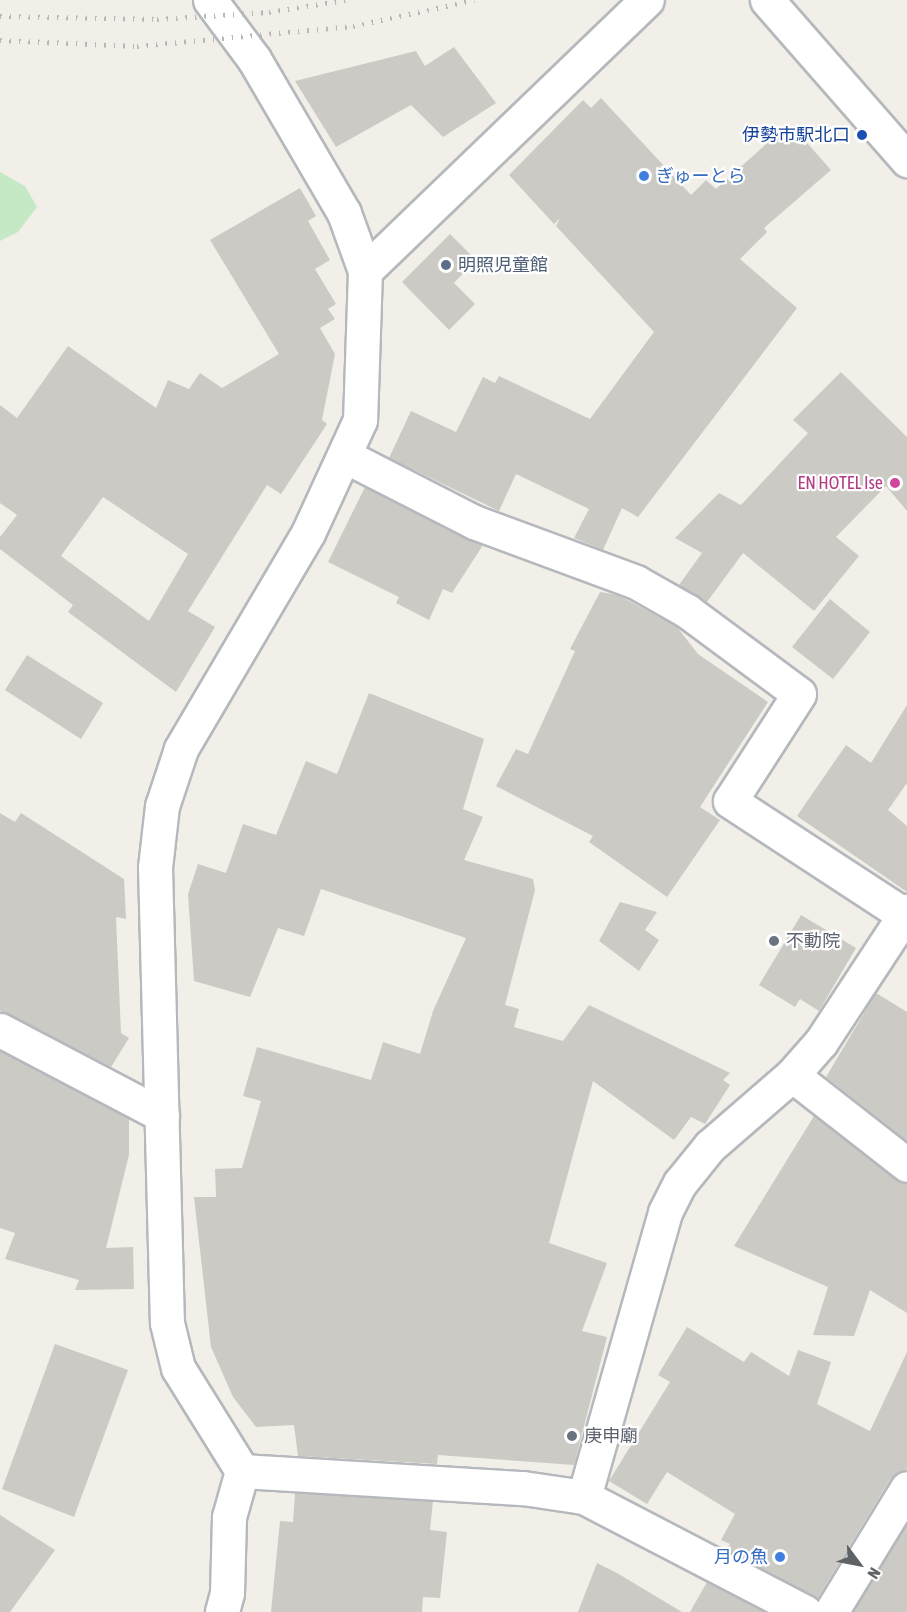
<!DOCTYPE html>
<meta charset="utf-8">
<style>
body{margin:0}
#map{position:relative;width:907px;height:1612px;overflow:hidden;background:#f1efe8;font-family:"Asap Condensed","Noto Sans JP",sans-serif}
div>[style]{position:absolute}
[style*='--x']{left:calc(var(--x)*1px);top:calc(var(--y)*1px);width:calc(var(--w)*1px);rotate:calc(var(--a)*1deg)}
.green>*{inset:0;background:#c5e8c5}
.building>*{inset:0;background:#cccac5}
.roads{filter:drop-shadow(2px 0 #b5b8bc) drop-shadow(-2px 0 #b5b8bc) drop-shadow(0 2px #b5b8bc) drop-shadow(0 -2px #b5b8bc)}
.street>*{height:33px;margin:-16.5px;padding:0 16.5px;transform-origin:16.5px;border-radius:16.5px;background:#fff}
.secondary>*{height:33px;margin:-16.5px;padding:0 16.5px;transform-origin:16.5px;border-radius:16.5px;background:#fff}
.rail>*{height:4.5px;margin-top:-2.25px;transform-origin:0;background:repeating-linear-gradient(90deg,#b6b7b8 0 1.5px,transparent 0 9.5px)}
.dots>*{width:16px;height:16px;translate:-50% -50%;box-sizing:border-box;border:3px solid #fff;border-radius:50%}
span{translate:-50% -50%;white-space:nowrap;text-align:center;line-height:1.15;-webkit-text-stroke:4.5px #fff;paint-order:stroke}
.transit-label{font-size:18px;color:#164399}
.right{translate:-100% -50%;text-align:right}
.shop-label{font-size:18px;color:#366cbe}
.left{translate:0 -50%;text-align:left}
.service-label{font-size:18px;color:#4e5e75}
.hotel-label{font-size:18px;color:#b23c85}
.worship-label{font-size:18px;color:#5b616d}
.north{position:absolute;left:829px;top:1534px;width:60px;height:60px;-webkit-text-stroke:4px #fff;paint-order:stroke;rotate:122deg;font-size:16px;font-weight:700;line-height:24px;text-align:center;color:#5f6368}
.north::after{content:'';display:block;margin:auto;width:21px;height:27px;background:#5f6368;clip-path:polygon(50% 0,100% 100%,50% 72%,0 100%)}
</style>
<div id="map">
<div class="green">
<i style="clip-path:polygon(0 172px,25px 186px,37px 207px,18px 232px,0 241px)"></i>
</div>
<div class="building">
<i style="clip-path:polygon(454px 47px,496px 103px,443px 137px,411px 105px,336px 147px,295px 81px,416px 51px,425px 66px)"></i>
<i style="clip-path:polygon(601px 98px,691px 195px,706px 180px,716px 189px,783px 129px,794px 142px,801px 136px,831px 170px,764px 228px,767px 232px,740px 259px,797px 308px,638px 517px,622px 508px,603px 550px,574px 538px,589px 509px,516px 474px,499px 511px,389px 458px,411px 411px,456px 432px,483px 377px,495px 383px,499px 376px,590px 419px,654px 332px,556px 226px,560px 218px,554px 224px,509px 175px,583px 100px,591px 108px)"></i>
<i style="clip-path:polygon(evenodd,300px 188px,316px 216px,308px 221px,330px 260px,315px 269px,336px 304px,328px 309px,335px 319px,320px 328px,335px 354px,322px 420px,327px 424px,281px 494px,267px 485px,188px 611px,215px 627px,176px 692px,68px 612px,73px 605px,0 549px,0 537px,17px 515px,0 503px,0 405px,17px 418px,68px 346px,156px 408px,168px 380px,189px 389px,200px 373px,222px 388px,279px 354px,210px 240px,300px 188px,103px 497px,188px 554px,149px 621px,61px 556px,103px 497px)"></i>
<i style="clip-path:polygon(450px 234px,476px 260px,454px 283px,475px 304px,449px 330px,402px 282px)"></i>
<i style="clip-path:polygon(841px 372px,907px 437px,907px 511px,886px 486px,836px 537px,859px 556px,814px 611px,743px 553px,707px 602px,679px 585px,702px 553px,675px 538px,719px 493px,741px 505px,808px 433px,793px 420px)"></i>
<i style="clip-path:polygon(365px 487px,483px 545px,452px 593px,443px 589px,429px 620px,396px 603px,399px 597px,328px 562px)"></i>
<i style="clip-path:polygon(600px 592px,618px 595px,677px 627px,698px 654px,768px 702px,700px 807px,720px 820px,667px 897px,589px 842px,593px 836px,496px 786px,516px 749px,528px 754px,575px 651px,570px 649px)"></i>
<i style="clip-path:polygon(830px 599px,870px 632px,833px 679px,792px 647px)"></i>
<i style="clip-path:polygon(27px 655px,103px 703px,81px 739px,5px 690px)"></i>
<i style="clip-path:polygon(369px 693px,484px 739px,463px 809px,483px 817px,464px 860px,533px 879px,535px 890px,505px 1005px,519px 1009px,514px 1027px,563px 1041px,589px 1005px,730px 1073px,723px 1080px,730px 1085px,705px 1124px,691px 1117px,674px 1140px,593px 1081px,549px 1243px,607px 1263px,582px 1331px,607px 1337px,574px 1465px,438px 1455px,437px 1464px,298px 1456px,294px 1425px,256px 1427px,233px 1397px,211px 1347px,194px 1197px,216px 1197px,215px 1169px,242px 1168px,261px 1101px,243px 1096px,257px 1047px,371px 1080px,383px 1042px,420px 1054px,433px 1011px,466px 938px,321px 889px,304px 936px,278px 928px,250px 997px,194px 981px,188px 894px,198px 864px,226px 873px,243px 824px,276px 835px,306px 761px,337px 774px)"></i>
<i style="clip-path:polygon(907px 705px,907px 783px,888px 810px,907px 826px,907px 892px,797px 816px,846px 745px,871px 763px)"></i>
<i style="clip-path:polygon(0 813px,15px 822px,21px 813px,124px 879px,126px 919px,116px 917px,121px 1033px,129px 1038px,111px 1067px,0 1011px)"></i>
<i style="clip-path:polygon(620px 902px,657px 912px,645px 930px,659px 940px,639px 971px,599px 941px)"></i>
<i style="clip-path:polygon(801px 915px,856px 948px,819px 1011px,800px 999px,795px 1007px,759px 985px)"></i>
<i style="clip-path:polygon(876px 993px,907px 1012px,907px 1141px,826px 1077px)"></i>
<i style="clip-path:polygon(0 1051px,129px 1119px,129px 1155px,106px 1248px,133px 1247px,134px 1289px,75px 1290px,79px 1280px,5px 1259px,15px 1233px,0 1228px)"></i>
<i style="clip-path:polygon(814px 1116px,907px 1183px,907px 1313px,870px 1290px,854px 1336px,813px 1335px,828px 1287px,734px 1246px)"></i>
<i style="clip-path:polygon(687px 1327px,744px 1362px,751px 1352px,789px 1376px,798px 1350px,831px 1362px,817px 1404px,870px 1431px,907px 1352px,907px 1469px,891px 1478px,817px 1599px,726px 1550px,730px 1544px,721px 1540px,735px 1514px,667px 1472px,647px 1504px,609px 1481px,670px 1382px,658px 1375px)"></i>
<i style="clip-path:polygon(55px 1344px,128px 1370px,74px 1517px,2px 1489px)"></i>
<i style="clip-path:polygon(295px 1493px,433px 1501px,430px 1530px,447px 1532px,440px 1598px,423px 1597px,422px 1612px,271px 1612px,280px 1521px,293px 1522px)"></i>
<i style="clip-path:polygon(0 1515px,55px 1550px,10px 1612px,0 1612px)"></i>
<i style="clip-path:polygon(907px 1524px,907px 1612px,853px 1612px)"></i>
<i style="clip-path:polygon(597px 1563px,617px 1573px,682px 1612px,578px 1612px)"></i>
<i style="clip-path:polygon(707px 1582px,764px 1612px,690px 1612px)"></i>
</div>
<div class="roads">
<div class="street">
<i style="--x:210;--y:0;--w:74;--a:53.3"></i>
<i style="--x:254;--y:59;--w:178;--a:59.7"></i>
<i style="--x:344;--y:213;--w:62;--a:70.1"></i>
<i style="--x:365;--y:271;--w:149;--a:91.9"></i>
<i style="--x:360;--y:420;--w:124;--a:114.7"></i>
<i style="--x:308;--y:533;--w:251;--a:120.5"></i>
<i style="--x:181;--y:749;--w:60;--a:108.4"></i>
<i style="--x:162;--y:806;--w:61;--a:96.5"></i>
<i style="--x:155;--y:867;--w:456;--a:88.5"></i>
<i style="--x:167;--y:1323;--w:46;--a:76.3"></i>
<i style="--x:178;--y:1368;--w:121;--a:58.1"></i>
<i style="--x:242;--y:1471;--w:48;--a:105.8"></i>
<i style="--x:229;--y:1517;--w:76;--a:91.5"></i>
<i style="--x:227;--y:1593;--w:20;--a:105"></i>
<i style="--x:365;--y:271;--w:391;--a:-43.9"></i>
<i style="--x:347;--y:457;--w:143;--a:27.1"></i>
<i style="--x:474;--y:522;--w:173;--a:20.3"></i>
<i style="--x:636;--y:582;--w:59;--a:29.6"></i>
<i style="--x:687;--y:611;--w:139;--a:36.5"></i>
<i style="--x:799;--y:694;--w:127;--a:122.8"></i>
<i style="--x:730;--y:801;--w:208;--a:33.2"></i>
<i style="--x:0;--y:1030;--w:183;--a:27.7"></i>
<i style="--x:792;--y:1075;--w:146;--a:38"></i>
<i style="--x:242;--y:1471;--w:282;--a:3.5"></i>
<i style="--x:523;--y:1488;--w:62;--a:8.4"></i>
<i style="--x:584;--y:1497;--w:249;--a:27.5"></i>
<i style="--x:584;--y:1497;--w:296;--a:-74.1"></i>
<i style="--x:665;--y:1212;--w:33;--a:-63"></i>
<i style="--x:680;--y:1183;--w:48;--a:-51"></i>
<i style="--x:710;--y:1146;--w:108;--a:-40.9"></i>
<i style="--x:792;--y:1075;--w:44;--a:-48.7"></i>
<i style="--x:821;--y:1042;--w:157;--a:-56.7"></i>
<i style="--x:831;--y:1612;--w:145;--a:-58.5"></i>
</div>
<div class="secondary">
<i style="--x:767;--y:0;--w:213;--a:48.8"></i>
</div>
</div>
<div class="rail">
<i style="--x:0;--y:16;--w:157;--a:1.1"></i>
<i style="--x:157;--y:19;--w:112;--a:-3.6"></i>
<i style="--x:269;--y:12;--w:77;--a:-9"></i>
<i style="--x:0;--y:40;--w:137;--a:2.5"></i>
<i style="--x:137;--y:46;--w:217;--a:-5.3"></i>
<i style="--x:353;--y:26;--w:124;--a:-12.1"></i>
</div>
<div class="dots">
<i style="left:862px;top:135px;background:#1a4fb4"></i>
<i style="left:644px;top:176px;background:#3f7fe0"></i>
<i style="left:446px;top:265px;background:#5c6f8a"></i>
<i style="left:895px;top:483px;background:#d1479c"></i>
<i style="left:774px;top:941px;background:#6b7280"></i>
<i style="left:572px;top:1436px;background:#6b7280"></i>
<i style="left:780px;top:1557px;background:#3f7fe0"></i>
</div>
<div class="transit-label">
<span class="right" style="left:850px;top:135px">伊勢市駅北口</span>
</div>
<div class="shop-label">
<span class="left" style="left:656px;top:176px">ぎゅーとら</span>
<span class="right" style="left:768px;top:1557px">月の魚</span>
</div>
<div class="service-label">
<span class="left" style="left:458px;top:265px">明照児童館</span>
</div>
<div class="hotel-label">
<span class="right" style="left:883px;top:483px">EN HOTEL Ise</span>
</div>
<div class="worship-label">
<span class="left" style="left:786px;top:941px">不動院</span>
<span class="left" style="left:584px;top:1436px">庚申廟</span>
</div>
<div class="north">N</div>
</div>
